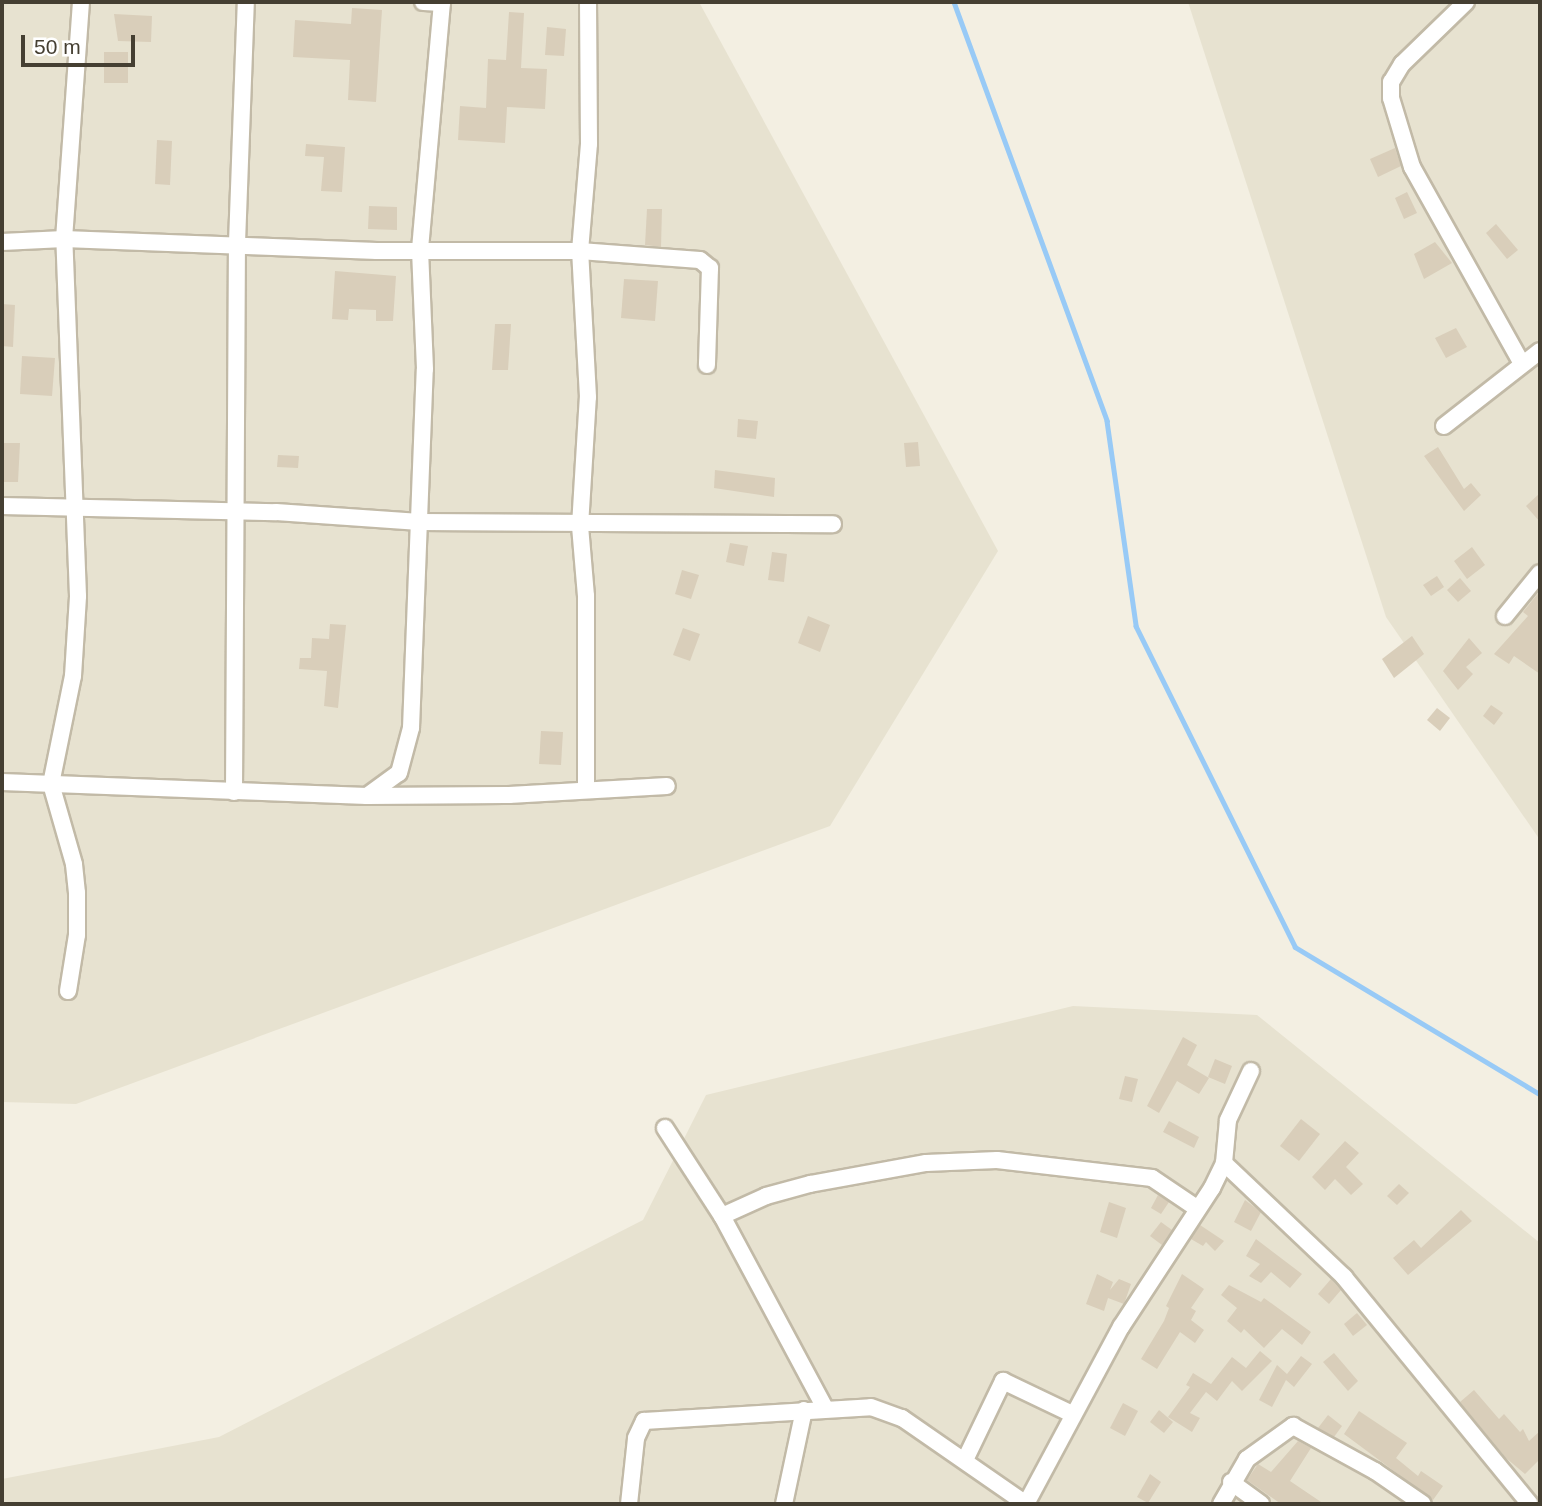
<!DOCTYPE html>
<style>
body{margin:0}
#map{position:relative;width:1542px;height:1506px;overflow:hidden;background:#f3efe2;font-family:Arial,sans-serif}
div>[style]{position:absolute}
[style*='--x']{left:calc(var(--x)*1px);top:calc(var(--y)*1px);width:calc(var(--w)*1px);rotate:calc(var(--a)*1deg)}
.residential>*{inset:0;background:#e7e2d0}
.stream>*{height:4.5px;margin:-2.25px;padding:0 2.25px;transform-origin:2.25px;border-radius:2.25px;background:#98caf6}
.building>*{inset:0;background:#d9ceba}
.roads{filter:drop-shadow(2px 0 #c2baa7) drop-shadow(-2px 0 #c2baa7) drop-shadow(0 2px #c2baa7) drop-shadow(0 -2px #c2baa7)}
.street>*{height:16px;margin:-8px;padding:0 8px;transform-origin:8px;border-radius:8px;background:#fff}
span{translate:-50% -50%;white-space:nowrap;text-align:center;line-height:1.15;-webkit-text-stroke:6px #fff;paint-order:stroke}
.frame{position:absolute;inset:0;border:4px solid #453f32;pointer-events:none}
.scale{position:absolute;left:21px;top:35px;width:114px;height:32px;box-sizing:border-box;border:4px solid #453f32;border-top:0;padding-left:9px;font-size:21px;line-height:24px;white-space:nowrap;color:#453f32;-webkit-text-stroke:5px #fff;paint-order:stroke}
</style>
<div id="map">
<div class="residential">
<i style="clip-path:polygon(2px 2px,699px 2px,998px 551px,830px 826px,76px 1104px,2px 1102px)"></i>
<i style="clip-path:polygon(1188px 2px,1540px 2px,1540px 840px,1386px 617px)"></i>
<i style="clip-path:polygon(1073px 1006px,1257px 1015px,1540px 1243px,1540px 1504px,2px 1504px,2px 1479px,219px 1437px,643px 1220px,706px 1095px)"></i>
</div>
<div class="stream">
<i style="--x:954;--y:2;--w:446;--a:69.9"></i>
<i style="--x:1107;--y:421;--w:207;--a:81.9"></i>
<i style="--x:1136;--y:626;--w:358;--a:63.6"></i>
<i style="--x:1295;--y:947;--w:286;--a:31"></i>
</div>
<div class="building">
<i style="clip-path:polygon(352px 8px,382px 10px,376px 102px,348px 100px,350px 60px,293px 57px,295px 20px,351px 24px)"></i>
<i style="clip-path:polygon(509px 12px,524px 13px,521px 68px,547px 69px,545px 109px,507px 107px,505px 143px,458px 140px,460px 106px,486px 108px,488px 59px,506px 60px)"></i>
<i style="clip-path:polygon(114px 14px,152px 16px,151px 42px,118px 41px)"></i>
<i style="clip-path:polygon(547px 27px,566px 29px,564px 56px,545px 55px)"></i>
<i style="clip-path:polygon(104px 52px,128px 52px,128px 83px,104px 83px)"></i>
<i style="clip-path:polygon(157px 140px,172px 141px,170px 185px,155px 184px)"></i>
<i style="clip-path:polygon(306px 144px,345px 147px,342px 192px,321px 191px,324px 157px,305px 156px)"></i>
<i style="clip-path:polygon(1395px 148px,1401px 166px,1378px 177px,1370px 159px)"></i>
<i style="clip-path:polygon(1407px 192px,1417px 213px,1404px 219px,1395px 198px)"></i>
<i style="clip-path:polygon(369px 206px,397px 207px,397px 230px,368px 229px)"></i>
<i style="clip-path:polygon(647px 209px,662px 209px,661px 247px,645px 245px)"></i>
<i style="clip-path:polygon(1496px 224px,1518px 250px,1507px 259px,1486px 233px)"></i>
<i style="clip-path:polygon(1435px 242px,1452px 263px,1424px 279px,1414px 254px)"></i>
<i style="clip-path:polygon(335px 271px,396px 276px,393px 321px,376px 321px,376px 310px,349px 309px,348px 320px,332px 319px)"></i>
<i style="clip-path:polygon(624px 279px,658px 281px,655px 321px,621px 318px)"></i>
<i style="clip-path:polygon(2px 304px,15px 305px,13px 347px,2px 346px)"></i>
<i style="clip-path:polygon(495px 324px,511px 324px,508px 370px,492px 370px)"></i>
<i style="clip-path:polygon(1456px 328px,1467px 347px,1446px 358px,1435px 338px)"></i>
<i style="clip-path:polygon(22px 356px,55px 358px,52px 396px,20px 394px)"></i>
<i style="clip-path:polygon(738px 419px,758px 421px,756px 439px,737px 437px)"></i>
<i style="clip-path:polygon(918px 442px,920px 466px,906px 467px,904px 443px)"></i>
<i style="clip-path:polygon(2px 443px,20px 443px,18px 482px,2px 482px)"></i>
<i style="clip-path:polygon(1438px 447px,1464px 489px,1471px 483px,1481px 495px,1464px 511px,1424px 456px)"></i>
<i style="clip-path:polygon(278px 455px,299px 456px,298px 468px,277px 467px)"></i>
<i style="clip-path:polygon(715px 470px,775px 478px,774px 497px,714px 488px)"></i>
<i style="clip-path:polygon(1540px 493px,1540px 522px,1526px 506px)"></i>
<i style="clip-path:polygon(730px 543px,748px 546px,744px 566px,726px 562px)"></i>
<i style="clip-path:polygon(1472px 547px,1485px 565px,1467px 579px,1454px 561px)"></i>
<i style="clip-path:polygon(772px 552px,787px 554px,784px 582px,768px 580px)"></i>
<i style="clip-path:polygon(682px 570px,699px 575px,691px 599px,675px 594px)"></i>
<i style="clip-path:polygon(1437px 576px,1444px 587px,1431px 596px,1423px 585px)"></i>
<i style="clip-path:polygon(1460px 578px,1471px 591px,1458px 602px,1447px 590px)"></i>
<i style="clip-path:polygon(1540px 591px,1540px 674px,1514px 656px,1509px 664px,1494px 654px,1528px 616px,1523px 612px)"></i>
<i style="clip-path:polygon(808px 616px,830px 625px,820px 652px,798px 643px)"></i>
<i style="clip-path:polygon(330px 624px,346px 625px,338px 708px,324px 706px,327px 671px,299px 669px,300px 658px,311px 658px,312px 638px,329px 639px)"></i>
<i style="clip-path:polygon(683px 628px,700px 634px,690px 661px,673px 655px)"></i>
<i style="clip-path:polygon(1412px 636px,1424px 654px,1394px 678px,1382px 659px)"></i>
<i style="clip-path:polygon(1469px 638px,1482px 653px,1466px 667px,1473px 674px,1458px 690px,1443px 671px)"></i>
<i style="clip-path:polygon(1491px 705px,1503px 713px,1494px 725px,1483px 716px)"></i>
<i style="clip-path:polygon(1437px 708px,1450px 718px,1440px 731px,1427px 720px)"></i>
<i style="clip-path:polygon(541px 731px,563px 732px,561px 765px,539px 764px)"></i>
<i style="clip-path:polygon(1183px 1037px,1197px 1045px,1187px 1065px,1209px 1078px,1199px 1094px,1177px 1081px,1159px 1113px,1147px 1106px)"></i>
<i style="clip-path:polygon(1215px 1059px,1232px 1066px,1225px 1084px,1208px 1077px)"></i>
<i style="clip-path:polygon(1125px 1076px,1138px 1079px,1132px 1102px,1119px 1099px)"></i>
<i style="clip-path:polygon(1301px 1119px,1320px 1134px,1299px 1161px,1280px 1146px)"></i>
<i style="clip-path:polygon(1169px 1121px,1199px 1137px,1194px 1148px,1163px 1132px)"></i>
<i style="clip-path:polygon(1345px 1141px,1359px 1153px,1346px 1167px,1363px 1184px,1351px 1195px,1335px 1179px,1325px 1190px,1312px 1177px)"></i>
<i style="clip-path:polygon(1399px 1184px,1409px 1193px,1397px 1205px,1387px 1196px)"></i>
<i style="clip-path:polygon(1158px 1195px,1169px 1202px,1161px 1214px,1151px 1208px)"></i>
<i style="clip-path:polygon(1245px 1200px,1261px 1212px,1251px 1231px,1234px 1222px)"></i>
<i style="clip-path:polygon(1109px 1202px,1126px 1208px,1117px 1238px,1100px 1232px)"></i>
<i style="clip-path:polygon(1461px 1210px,1472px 1221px,1408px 1275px,1393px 1258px,1414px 1240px,1421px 1248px)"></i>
<i style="clip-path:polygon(1161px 1222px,1172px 1230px,1162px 1245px,1150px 1236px)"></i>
<i style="clip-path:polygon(1200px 1225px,1224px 1241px,1215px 1251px,1206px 1242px,1203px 1246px,1191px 1239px)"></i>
<i style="clip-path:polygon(1256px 1239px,1302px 1274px,1290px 1288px,1271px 1272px,1261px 1283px,1249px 1276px,1260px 1264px,1246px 1256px)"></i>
<i style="clip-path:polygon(1097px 1274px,1113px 1282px,1110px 1290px,1119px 1279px,1131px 1284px,1124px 1304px,1108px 1298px,1104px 1311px,1086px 1304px)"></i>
<i style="clip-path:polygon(1182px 1274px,1204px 1289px,1191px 1308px,1196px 1311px,1191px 1320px,1204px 1330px,1195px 1343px,1180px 1332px,1157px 1369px,1141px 1359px,1164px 1321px,1169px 1308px,1166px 1306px)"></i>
<i style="clip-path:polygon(1331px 1279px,1341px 1290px,1329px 1304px,1318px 1294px)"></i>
<i style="clip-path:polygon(1229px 1285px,1261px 1302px,1264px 1298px,1311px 1332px,1302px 1345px,1282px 1329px,1264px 1348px,1244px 1329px,1241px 1333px,1227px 1321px,1237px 1308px,1221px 1295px)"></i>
<i style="clip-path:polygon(1357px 1313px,1367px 1325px,1353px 1336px,1344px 1324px)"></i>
<i style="clip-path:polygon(1260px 1351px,1272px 1361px,1242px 1391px,1232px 1381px,1217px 1401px,1206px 1392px,1190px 1413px,1200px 1418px,1192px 1432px,1168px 1417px,1190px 1387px,1186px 1385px,1193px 1373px,1211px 1384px,1232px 1357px,1246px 1368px)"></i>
<i style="clip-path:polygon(1334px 1353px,1358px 1381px,1348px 1391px,1323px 1362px)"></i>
<i style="clip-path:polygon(1301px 1356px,1312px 1364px,1294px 1387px,1286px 1380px,1272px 1407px,1259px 1400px,1277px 1365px,1287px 1374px)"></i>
<i style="clip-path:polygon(1474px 1390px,1499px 1419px,1504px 1414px,1520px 1432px,1523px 1429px,1529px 1441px,1540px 1431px,1540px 1459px,1525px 1474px,1506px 1458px,1460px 1402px)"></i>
<i style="clip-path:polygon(1123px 1403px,1138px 1411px,1125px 1436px,1110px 1428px)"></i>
<i style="clip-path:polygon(1159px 1410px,1173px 1422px,1164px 1433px,1150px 1422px)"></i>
<i style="clip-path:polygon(1359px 1411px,1407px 1443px,1396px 1458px,1418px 1476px,1421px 1471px,1443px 1486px,1433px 1500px,1344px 1434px)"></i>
<i style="clip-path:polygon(1328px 1415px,1342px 1426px,1334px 1437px,1318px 1428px)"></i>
<i style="clip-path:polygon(1298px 1441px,1311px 1448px,1290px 1481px,1324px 1504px,1281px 1504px,1247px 1480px,1258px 1464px,1271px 1472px)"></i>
<i style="clip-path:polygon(1150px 1474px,1161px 1482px,1148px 1503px,1137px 1497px)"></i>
</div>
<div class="roads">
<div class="street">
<i style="--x:423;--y:2;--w:19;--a:3"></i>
<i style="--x:1466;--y:2;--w:89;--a:135.9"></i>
<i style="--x:1402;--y:64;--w:21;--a:121"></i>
<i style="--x:1391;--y:82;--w:16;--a:90"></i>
<i style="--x:1391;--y:98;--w:72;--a:73.1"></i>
<i style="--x:1412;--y:167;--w:223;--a:60.8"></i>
<i style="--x:2;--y:242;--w:62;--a:-2.8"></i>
<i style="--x:64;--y:239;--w:313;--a:2.2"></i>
<i style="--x:377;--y:251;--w:203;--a:0"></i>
<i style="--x:580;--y:251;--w:120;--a:4.3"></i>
<i style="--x:700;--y:260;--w:13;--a:39"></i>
<i style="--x:710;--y:268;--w:97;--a:91.8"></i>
<i style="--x:1444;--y:426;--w:122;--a:-38"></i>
<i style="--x:2;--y:506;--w:274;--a:1.3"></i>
<i style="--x:276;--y:512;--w:144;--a:4"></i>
<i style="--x:420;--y:522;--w:413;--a:0.3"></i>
<i style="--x:1505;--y:616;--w:55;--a:-50.9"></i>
<i style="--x:2;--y:782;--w:365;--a:2.2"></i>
<i style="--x:367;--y:796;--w:142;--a:-0.4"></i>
<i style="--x:509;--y:795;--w:158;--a:-3.3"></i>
<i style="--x:586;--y:788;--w:192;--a:-90"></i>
<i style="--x:586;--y:596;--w:70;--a:-94.9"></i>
<i style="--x:580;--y:526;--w:129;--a:-86.5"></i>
<i style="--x:588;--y:397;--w:146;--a:-93.1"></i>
<i style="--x:580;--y:251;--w:107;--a:-85.2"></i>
<i style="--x:589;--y:144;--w:142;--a:-90.4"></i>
<i style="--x:234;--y:792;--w:549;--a:-89.69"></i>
<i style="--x:237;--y:243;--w:241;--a:-87.9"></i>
<i style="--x:367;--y:796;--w:39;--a:-36"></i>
<i style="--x:399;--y:773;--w:47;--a:-75.1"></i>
<i style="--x:411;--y:728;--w:359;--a:-87.8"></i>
<i style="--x:425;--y:369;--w:120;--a:-92.4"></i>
<i style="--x:420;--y:249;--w:248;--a:-84.9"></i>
<i style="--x:68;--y:991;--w:57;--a:-80.9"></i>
<i style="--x:77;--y:935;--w:42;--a:-90"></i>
<i style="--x:77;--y:893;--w:29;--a:-96"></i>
<i style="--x:74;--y:864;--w:83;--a:-106"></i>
<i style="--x:51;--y:784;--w:110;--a:-78.5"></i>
<i style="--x:73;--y:676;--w:80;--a:-86.4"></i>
<i style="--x:78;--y:596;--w:357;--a:-92.2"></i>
<i style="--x:64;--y:239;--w:238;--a:-85.9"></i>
<i style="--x:665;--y:1128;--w:105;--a:57.1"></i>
<i style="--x:722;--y:1216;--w:218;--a:61.8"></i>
<i style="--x:1224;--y:1163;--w:166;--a:43.5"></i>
<i style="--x:1344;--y:1277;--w:293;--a:50.7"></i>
<i style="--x:722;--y:1216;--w:48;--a:-24.4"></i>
<i style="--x:766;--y:1196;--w:46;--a:-15.3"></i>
<i style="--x:810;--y:1184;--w:118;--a:-10.3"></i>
<i style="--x:926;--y:1163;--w:71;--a:-2.4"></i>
<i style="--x:997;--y:1160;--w:156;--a:6.6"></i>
<i style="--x:1152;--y:1178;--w:55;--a:34"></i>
<i style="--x:965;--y:1460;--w:88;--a:-64.3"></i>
<i style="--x:1003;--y:1381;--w:76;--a:25.6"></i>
<i style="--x:1231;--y:1482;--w:37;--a:36"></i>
<i style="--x:629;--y:1504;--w:66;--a:-83.9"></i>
<i style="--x:636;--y:1438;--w:19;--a:-65"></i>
<i style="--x:644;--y:1421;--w:227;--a:-3.5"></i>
<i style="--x:871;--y:1407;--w:33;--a:20"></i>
<i style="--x:902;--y:1418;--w:151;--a:34.7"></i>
<i style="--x:784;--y:1504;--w:96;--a:-78"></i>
<i style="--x:1026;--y:1504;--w:201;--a:-61.8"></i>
<i style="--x:1121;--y:1327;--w:166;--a:-56.8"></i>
<i style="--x:1212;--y:1188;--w:28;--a:-64"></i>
<i style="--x:1224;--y:1163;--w:43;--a:-84.7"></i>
<i style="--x:1228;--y:1120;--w:54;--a:-64.9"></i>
<i style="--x:1221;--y:1504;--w:52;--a:-60"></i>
<i style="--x:1247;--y:1459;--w:57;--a:-35.7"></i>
<i style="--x:1293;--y:1426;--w:94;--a:28.8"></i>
<i style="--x:1375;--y:1471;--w:58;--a:34.5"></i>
</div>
</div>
<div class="frame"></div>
<div class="scale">50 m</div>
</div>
